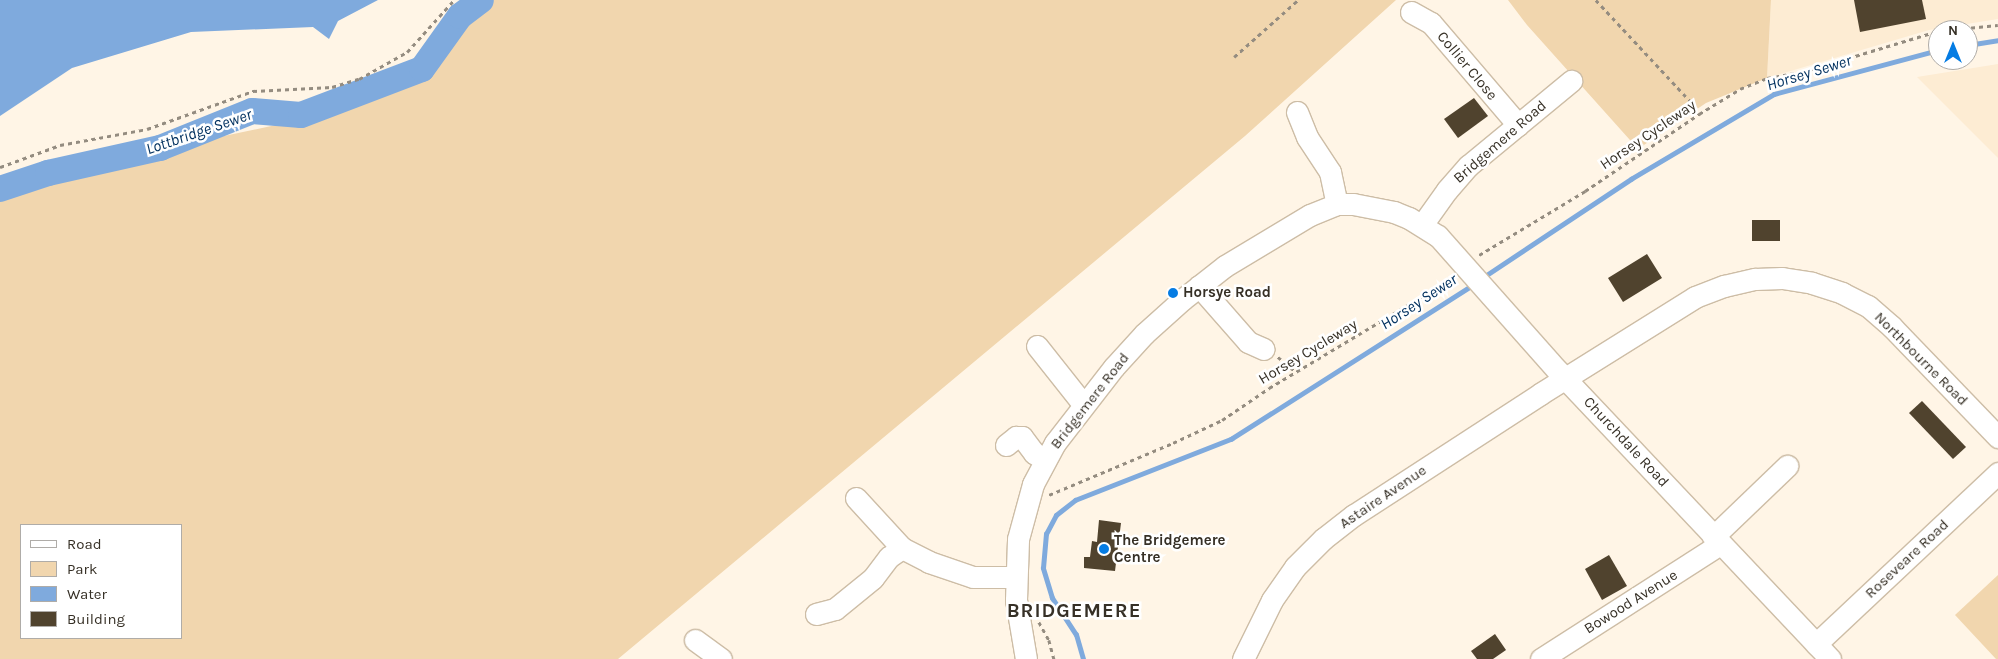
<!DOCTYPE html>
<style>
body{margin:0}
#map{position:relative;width:1998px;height:659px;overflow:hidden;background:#fff5e6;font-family:Karla,sans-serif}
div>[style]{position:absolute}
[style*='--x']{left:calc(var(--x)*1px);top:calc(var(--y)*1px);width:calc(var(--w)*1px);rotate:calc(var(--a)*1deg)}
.built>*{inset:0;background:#fdecd3}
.green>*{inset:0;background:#f1d6ae}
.water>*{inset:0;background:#7faadd}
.stream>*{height:4.5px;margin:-2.25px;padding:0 2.25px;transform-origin:2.25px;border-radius:2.25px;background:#7faadd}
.river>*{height:26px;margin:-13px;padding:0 13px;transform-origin:13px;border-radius:13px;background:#7faadd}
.building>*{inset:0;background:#50432e}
.path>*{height:2.5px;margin-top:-1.25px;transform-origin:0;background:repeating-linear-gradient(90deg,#948c80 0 4px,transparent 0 8px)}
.roads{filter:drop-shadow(1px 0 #cdbda6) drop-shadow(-1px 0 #cdbda6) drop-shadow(0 1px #cdbda6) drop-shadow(0 -1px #cdbda6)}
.minor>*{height:21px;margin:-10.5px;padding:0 10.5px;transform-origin:10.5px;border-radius:10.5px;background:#fff}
.dots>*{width:14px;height:14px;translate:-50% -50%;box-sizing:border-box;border:2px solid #fff;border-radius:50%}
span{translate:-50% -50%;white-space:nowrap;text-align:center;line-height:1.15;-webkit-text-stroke:5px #fff;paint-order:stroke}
.street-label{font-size:15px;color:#363026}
.poi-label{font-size:15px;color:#363026;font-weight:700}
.left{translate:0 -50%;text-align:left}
.water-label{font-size:16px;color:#033260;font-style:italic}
.district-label{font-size:20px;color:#363026;font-weight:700;letter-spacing:1px}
.legend{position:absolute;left:20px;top:524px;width:162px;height:115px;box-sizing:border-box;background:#fff;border:1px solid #afaca8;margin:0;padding:6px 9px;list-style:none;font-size:15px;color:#363026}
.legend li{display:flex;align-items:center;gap:10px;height:25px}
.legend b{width:25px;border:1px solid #afaca8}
.north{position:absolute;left:1928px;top:20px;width:50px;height:50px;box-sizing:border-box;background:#fff;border:1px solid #afaca8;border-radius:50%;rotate:0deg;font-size:14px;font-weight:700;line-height:20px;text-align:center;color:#363026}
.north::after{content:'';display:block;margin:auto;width:18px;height:22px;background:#057ce3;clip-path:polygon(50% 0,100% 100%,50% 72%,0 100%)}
</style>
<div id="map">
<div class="built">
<i style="clip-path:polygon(1771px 0,1998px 0,1998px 19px,1929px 30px,1767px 78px)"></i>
<i style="clip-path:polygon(1998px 64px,1998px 158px,1917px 77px)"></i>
</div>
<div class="green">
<i style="clip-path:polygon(evenodd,481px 0,1396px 0,1245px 136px,618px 659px,0 659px,0 189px,48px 173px,276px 125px,422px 69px,460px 16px,481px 0,21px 525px,181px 525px,181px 638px,21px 638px,21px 525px)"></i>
<i style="clip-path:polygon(1508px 0,1771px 0,1767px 78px,1706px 103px,1638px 149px,1527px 25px)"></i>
<i style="clip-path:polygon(1998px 575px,1998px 659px,1996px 659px,1955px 615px)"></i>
</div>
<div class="water">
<i style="clip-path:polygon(0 0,378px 0,338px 21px,329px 39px,313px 27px,191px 32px,72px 68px,0 116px)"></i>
</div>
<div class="stream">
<i style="--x:1968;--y:45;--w:30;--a:-9"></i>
<i style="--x:1482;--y:278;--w:179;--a:-33.6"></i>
<i style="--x:1631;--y:179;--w:166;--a:-30.7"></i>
<i style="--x:1774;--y:94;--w:170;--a:-15"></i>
<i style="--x:1083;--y:659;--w:25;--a:-106"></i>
<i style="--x:1076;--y:635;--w:44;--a:-123"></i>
<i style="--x:1052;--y:598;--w:31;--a:-107"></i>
<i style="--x:1043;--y:568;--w:34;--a:-85"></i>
<i style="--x:1046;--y:534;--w:21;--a:-62"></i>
<i style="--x:1056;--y:515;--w:24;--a:-38"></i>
<i style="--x:1075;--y:500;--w:168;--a:-21.4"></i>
<i style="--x:1231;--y:439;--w:288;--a:-32.5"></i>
</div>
<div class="river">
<i style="--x:0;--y:189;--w:51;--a:-18.4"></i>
<i style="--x:48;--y:173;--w:115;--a:-12.6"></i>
<i style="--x:160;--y:148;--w:99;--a:-21.9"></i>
<i style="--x:252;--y:111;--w:49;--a:4.7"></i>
<i style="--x:301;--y:115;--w:129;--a:-20.8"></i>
<i style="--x:422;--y:69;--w:65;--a:-54.4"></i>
<i style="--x:460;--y:16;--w:26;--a:-37"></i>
</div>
<div class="building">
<i style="clip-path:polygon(1854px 0,1922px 0,1926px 19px,1860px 32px)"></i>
<i style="clip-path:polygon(1474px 98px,1488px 116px,1458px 138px,1444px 119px)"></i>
<i style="clip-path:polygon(1752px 220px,1780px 220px,1780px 241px,1752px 241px)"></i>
<i style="clip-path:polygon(1647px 254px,1662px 278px,1623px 302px,1608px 278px)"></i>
<i style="clip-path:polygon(1922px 401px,1966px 447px,1953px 459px,1909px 413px)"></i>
<i style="clip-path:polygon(1099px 520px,1121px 523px,1115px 571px,1084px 568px,1084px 557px,1090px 557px,1092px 541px,1097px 542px)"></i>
<i style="clip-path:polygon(1609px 555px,1627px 586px,1602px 600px,1585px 569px)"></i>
<i style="clip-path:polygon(1495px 634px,1506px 650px,1493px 659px,1477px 659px,1471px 651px)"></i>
</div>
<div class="path">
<i style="--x:1596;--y:0;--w:145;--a:47"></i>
<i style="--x:1947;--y:30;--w:51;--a:-5.6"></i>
<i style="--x:1234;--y:57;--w:86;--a:-41.7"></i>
<i style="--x:0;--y:167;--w:64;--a:-20.1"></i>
<i style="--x:60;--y:145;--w:88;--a:-10.4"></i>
<i style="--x:147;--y:129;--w:113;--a:-19.7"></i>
<i style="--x:253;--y:91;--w:79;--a:-2.9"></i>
<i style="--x:332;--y:87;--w:28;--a:-17"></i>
<i style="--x:359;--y:79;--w:55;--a:-29.4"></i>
<i style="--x:407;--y:52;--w:70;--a:-47.9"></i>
<i style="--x:1479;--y:255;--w:124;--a:-31.1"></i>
<i style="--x:1585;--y:191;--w:138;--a:-34"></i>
<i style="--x:1699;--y:114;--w:48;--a:-31.4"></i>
<i style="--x:1740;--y:89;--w:29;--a:-22"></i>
<i style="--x:1767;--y:78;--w:36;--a:-10"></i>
<i style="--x:1802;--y:72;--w:142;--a:-16.8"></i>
<i style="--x:1278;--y:357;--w:23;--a:40"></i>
<i style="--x:1049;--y:495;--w:134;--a:-22.8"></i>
<i style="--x:1173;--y:443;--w:54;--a:-25.1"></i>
<i style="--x:1222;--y:420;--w:57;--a:-34.2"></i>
<i style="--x:1269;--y:388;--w:214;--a:-30.9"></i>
<i style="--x:1039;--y:622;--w:21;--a:61"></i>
<i style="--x:1049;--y:640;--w:20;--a:75"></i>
</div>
<div class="roads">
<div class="minor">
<i style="--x:1411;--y:12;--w:23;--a:29"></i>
<i style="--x:1431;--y:23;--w:134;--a:49.5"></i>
<i style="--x:1297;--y:112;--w:27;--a:68"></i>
<i style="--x:1307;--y:137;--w:42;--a:56.7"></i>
<i style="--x:1330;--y:172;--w:33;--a:78"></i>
<i style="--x:1422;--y:225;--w:43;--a:-54.5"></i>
<i style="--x:1447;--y:190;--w:32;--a:-49"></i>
<i style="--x:1468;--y:166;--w:134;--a:-39.5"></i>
<i style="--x:1199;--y:286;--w:74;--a:48.8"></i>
<i style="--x:1248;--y:342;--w:17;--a:24"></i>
<i style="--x:1037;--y:346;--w:74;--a:51.6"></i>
<i style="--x:1006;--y:445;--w:13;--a:-39"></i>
<i style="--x:1016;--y:437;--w:6;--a:0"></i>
<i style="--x:1022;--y:437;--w:20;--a:53"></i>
<i style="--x:1034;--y:453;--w:13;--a:32"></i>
<i style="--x:856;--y:498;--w:68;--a:47.4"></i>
<i style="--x:902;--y:548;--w:30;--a:27"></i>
<i style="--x:929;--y:562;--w:46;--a:18.8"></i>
<i style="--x:973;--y:577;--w:42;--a:0"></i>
<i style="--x:1713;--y:537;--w:103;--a:-43.8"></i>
<i style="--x:816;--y:614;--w:20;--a:-15"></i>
<i style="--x:835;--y:609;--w:49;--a:-39.2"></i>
<i style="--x:873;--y:578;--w:26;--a:-53"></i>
<i style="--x:889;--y:557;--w:16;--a:-35"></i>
<i style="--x:695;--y:640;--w:32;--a:36"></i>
<i style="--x:1816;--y:644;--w:250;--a:-43.2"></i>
<i style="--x:1026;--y:659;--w:60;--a:-99.6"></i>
<i style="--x:1016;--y:600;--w:61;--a:-88.1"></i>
<i style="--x:1018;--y:539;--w:57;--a:-74.7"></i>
<i style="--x:1033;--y:484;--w:47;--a:-61.8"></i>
<i style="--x:1055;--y:443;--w:96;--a:-52.2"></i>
<i style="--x:1114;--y:367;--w:45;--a:-47.7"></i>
<i style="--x:1144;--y:334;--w:52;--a:-41.9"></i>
<i style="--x:1183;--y:299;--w:53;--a:-38.2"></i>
<i style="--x:1225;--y:266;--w:99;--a:-31"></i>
<i style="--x:1310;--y:215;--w:29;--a:-22"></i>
<i style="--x:1337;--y:204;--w:16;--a:0"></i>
<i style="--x:1353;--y:204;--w:42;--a:11"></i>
<i style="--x:1394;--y:212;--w:16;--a:22"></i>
<i style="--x:1409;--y:218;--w:34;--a:32"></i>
<i style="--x:1438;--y:236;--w:181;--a:48.4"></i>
<i style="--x:1558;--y:371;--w:396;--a:46.6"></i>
<i style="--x:1243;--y:659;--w:66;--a:-63.8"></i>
<i style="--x:1272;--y:600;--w:40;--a:-55.1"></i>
<i style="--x:1295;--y:567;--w:40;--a:-45"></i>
<i style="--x:1323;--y:539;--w:39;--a:-38"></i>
<i style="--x:1354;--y:515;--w:222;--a:-33"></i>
<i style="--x:1540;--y:394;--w:183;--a:-32"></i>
<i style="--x:1695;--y:297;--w:31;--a:-21"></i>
<i style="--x:1724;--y:286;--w:32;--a:-13"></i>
<i style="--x:1755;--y:279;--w:27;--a:-2"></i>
<i style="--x:1782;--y:278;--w:30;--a:9"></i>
<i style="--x:1812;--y:283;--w:32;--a:18"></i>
<i style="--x:1842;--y:293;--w:29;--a:27"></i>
<i style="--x:1868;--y:306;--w:32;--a:41"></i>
<i style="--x:1892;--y:327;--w:153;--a:46.1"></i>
<i style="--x:1541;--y:659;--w:213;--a:-32.7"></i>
</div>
</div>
<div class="dots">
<i style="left:1173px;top:293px;background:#057ce3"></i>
<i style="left:1104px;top:549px;background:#057ce3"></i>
</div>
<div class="street-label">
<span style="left:1467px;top:66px;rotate:50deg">Collier Close</span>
<span style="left:1648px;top:135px;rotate:-34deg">Horsey Cycleway</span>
<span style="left:1500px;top:142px;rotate:-41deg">Bridgemere Road</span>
<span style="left:1308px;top:352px;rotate:-31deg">Horsey Cycleway</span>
<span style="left:1921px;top:359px;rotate:45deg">Northbourne Road</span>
<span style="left:1090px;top:401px;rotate:-52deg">Bridgemere Road</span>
<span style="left:1626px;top:442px;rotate:47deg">Churchdale Road</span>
<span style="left:1383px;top:497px;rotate:-34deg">Astaire Avenue</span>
<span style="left:1907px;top:559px;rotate:-43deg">Roseveare Road</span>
<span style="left:1631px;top:602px;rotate:-32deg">Bowood Avenue</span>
</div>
<div class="poi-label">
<span class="left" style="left:1183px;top:293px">Horsye Road</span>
<span class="left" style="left:1114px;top:549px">The Bridgemere<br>Centre</span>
</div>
<div class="water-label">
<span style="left:1809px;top:73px;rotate:-17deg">Horsey Sewer</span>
<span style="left:199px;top:132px;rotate:-19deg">Lottbridge Sewer</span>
<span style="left:1419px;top:302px;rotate:-33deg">Horsey Sewer</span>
</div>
<div class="district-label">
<span style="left:1074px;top:610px">BRIDGEMERE</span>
</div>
<ul class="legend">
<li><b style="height:6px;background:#fff"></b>Road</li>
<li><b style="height:14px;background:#f1d6ae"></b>Park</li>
<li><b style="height:14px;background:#7faadd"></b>Water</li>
<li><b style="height:14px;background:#50432e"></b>Building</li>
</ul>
<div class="north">N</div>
</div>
